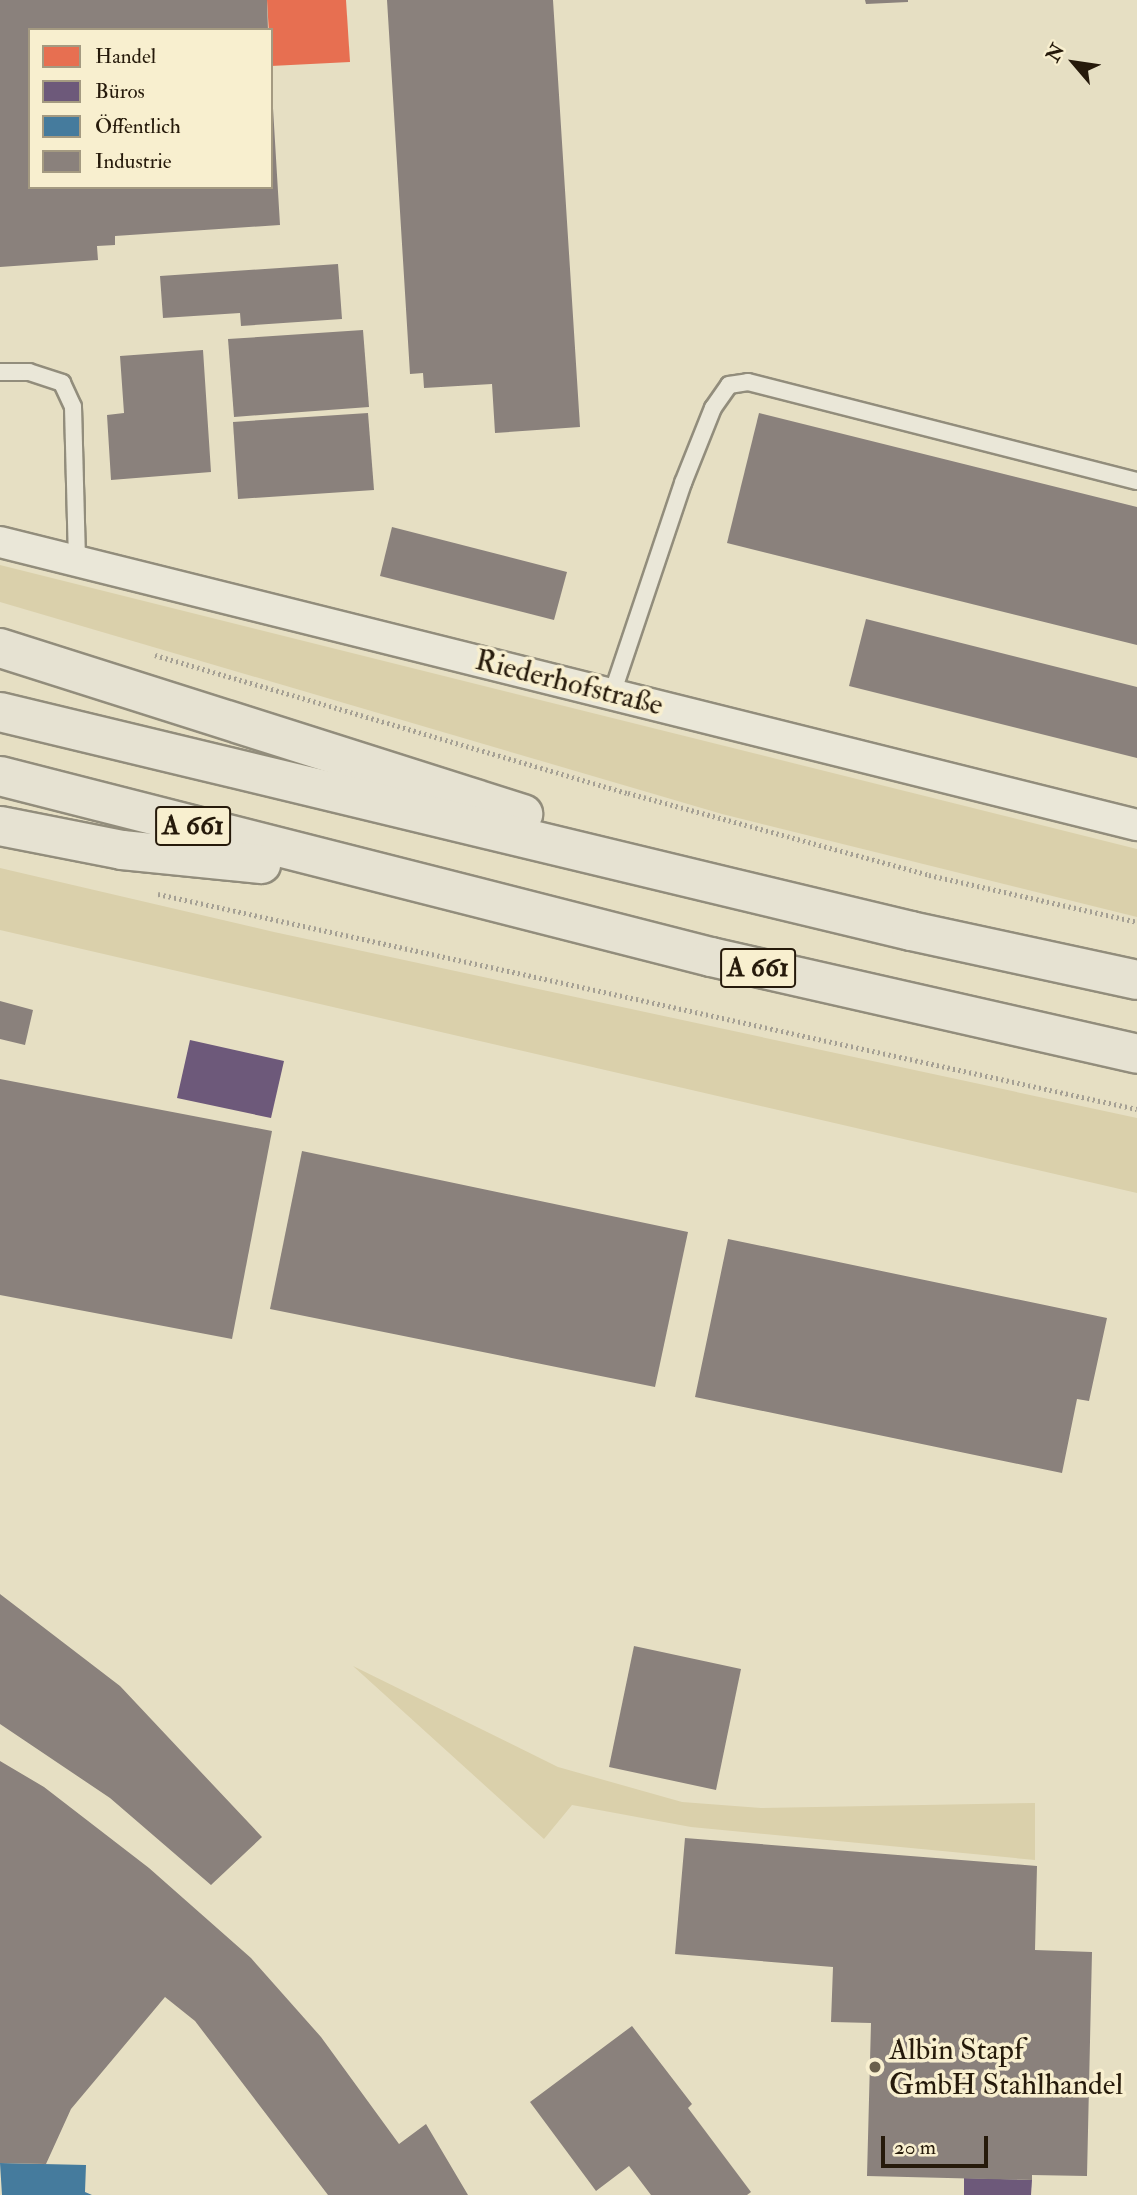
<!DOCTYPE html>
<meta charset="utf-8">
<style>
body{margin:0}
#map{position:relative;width:1137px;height:2195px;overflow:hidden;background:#e6dfc3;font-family:"IM FELL Double Pica",serif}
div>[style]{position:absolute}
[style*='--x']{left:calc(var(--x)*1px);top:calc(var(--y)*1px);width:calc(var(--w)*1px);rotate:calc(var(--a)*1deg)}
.green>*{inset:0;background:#dad0ab}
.shops>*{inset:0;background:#e76f51}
.offices>*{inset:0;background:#6d597a}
.public>*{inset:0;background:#457b9d}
.industry>*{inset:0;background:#8a817c}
.path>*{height:4.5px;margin-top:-2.25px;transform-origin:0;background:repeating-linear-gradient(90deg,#a5a094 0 2px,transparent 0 5.5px)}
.roads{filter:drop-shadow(2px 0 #928d7c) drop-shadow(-2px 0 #928d7c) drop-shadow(0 2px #928d7c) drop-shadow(0 -2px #928d7c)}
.service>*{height:16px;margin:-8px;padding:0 8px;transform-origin:8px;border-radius:8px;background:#eae7d8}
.minor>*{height:30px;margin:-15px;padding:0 15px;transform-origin:15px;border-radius:15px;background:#eae7d8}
.motorway>*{height:38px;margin:-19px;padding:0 19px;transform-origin:19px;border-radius:19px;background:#e6e2d2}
.dots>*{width:19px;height:19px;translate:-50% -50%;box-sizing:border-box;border:4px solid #f8efcf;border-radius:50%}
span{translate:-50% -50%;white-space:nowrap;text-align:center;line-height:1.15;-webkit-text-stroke:7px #f8efcf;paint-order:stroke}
.shield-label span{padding:2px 5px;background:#f8efcf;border:2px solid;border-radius:5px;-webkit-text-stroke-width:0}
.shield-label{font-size:28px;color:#261a0b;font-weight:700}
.street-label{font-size:30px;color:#261a0b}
.poi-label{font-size:30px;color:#261a0b}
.left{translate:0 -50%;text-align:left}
.legend{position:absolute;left:28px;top:28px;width:245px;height:161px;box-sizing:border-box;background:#f8efcf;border:2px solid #a49a81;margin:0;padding:9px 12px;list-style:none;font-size:21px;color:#261a0b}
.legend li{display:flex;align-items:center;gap:14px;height:35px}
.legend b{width:35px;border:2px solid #a49a81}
.north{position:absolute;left:1039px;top:28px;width:70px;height:70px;-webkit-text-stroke:5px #f8efcf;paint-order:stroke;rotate:299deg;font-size:19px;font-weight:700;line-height:28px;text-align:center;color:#261a0b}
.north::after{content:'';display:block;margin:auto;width:24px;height:32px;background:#261a0b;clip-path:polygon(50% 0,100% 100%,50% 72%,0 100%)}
.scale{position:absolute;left:881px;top:2136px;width:107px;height:32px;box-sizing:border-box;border:4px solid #261a0b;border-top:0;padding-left:9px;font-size:21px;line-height:24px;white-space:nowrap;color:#261a0b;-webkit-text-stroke:5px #f8efcf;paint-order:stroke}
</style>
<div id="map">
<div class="green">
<i style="clip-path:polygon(0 565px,1137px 849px,1137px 917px,722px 814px,0 602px)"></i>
<i style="clip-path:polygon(0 868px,274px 932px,1137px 1118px,1137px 1193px,0 930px)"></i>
<i style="clip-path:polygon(353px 1666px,558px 1767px,682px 1802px,761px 1808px,1035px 1803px,1035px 1860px,691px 1827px,572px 1805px,544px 1839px)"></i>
</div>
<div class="shops">
<i style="clip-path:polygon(267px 0,346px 0,350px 62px,271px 66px)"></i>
</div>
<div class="offices">
<i style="clip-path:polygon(190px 1040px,284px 1061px,271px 1118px,177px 1098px)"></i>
<i style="clip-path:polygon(964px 2178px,1032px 2180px,1031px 2195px,964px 2195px)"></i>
</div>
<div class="public">
<i style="clip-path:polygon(0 2163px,86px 2165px,85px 2192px,92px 2195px,2px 2195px)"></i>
</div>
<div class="industry">
<i style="clip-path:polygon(0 0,267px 0,268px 30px,30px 30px,30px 187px,271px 187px,273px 108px,280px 225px,115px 236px,115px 245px,97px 246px,98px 260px,0 267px)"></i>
<i style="clip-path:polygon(387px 0,553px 0,580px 427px,495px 433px,492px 384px,424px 388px,423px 373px,410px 374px)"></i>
<i style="clip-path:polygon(865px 0,908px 0,908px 2px,866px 4px)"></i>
<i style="clip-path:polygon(338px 264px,342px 319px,241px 326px,240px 313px,163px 318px,160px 276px)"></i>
<i style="clip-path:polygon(363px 330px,369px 407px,234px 417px,228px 339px)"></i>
<i style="clip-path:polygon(203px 350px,211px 472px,111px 480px,107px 415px,124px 413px,120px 356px)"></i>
<i style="clip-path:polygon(368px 413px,374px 490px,238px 499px,233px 422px)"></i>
<i style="clip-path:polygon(759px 413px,1137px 507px,1137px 645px,727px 543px)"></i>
<i style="clip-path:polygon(392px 527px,567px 572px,554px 620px,380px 576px)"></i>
<i style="clip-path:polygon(866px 619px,1137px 687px,1137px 758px,849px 686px)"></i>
<i style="clip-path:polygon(0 1001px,33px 1010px,25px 1045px,0 1039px)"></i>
<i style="clip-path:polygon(0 1079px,272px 1131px,232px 1339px,0 1295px)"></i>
<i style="clip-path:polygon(302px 1151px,688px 1232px,655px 1387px,270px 1309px)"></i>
<i style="clip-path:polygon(728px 1239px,1107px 1318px,1089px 1401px,1077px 1399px,1062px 1473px,695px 1397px)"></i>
<i style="clip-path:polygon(0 1594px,120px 1686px,262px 1837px,211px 1885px,110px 1798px,0 1724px)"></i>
<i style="clip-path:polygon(634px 1646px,741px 1669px,716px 1790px,609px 1767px)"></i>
<i style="clip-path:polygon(0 1761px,44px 1787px,149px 1868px,251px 1958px,321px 2037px,399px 2144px,426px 2124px,468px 2195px,328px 2195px,195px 2021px,165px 1997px,71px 2109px,46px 2164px,0 2163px)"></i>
<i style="clip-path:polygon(685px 1838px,1037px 1866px,1035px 1950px,1092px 1952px,1087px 2176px,1032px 2175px,1032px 2180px,867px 2176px,871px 2023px,831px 2022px,833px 1967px,675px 1954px)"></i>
<i style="clip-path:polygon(632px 2026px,692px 2104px,688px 2108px,751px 2192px,747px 2195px,651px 2195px,629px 2166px,596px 2191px,530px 2102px)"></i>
</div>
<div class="path">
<i style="--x:155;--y:655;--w:493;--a:16.3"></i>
<i style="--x:628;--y:793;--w:312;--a:15.2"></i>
<i style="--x:929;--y:875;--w:213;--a:12.7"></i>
<i style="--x:158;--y:894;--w:1002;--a:12.39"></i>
</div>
<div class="roads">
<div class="service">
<i style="--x:0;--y:372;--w:29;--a:0"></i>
<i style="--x:29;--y:372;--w:35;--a:18"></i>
<i style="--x:62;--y:383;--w:26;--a:65"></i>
<i style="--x:73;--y:407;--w:154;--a:88.5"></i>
<i style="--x:612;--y:694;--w:223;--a:-71.4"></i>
<i style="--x:683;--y:483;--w:81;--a:-68.2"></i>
<i style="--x:713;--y:408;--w:28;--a:-55"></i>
<i style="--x:729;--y:385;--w:19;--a:-9"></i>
<i style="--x:748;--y:382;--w:401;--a:14.3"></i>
</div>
<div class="minor">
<i style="--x:0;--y:542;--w:1172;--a:13.98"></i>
</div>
<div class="motorway">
<i style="--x:0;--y:648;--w:549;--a:17.61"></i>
<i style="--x:0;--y:712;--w:937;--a:13.52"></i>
<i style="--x:911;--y:931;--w:231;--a:12.2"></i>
<i style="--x:0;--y:776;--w:734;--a:14.28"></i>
<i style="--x:711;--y:957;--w:437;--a:12.8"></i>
<i style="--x:0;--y:826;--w:124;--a:11.1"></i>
<i style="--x:122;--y:850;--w:140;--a:5.8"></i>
</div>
</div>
<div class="dots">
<i style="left:875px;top:2067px;background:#695f4b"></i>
</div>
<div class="shield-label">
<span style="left:193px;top:826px">A 661</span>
<span style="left:758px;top:968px">A 661</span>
</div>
<div class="street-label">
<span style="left:569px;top:683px;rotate:14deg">Riederhofstraße</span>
</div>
<div class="poi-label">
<span class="left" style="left:889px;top:2067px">Albin Stapf<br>GmbH Stahlhandel</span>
</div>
<ul class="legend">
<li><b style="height:19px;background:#e76f51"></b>Handel</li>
<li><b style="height:19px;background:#6d597a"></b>Büros</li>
<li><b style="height:19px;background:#457b9d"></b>Öffentlich</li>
<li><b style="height:19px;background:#8a817c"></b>Industrie</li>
</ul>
<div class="north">N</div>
<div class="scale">20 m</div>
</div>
